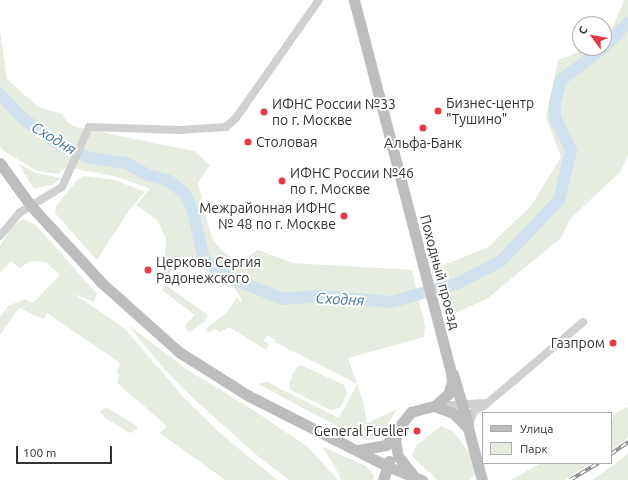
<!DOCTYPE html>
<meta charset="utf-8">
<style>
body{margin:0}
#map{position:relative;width:628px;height:480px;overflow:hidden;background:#fff;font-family:Ubuntu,sans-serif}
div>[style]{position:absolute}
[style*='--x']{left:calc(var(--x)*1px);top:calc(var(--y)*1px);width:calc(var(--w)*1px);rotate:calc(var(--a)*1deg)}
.green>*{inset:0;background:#e6ecdf}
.river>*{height:12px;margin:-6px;padding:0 6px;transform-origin:6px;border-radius:6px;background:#cfe2ee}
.minor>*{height:8px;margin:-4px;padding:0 4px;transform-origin:4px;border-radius:4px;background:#d0d0d0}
.secondary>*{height:11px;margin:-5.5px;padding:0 5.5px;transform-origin:5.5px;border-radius:5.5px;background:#bdbdbd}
.rail>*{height:3.5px;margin-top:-1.75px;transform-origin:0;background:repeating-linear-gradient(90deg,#fff 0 6px,#888 0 12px);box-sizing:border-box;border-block:1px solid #888}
.dots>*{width:11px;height:11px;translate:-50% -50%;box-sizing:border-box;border:2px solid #fff;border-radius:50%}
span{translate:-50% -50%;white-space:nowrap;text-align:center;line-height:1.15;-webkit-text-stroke:4px #fff;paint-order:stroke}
.poi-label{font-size:14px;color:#333}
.left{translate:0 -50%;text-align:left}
.right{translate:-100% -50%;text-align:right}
.street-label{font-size:14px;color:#333}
.water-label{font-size:15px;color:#3f7597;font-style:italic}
.legend{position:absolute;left:482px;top:412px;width:130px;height:52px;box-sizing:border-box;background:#fff;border:1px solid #adadad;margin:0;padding:5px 7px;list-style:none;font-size:12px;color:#333}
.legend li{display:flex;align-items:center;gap:8px;height:20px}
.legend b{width:20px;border:1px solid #adadad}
.north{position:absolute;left:572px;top:16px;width:40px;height:40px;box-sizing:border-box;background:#fff;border:1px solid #adadad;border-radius:50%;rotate:302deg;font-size:11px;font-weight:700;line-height:16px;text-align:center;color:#333}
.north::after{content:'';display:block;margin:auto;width:14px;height:18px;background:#e63946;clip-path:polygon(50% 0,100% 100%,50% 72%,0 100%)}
.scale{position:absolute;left:16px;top:446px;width:96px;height:18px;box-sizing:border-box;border:2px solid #333;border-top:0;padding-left:5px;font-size:12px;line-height:14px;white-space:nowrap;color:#333;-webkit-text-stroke:3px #fff;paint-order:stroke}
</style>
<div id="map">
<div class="green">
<i style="clip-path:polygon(624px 0,628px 0,628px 156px,620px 172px,570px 219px,561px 238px,488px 298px,448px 317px,436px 268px,487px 248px,531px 206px,561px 157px,546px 117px,558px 60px,590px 48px,604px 48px)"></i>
<i style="clip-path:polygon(0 31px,7px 79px,38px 107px,62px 114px,67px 122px,76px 127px,194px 151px,210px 165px,198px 183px,211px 236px,220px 249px,232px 258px,247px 257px,258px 250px,293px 263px,412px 270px,425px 326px,424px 337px,348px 358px,363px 401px,367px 423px,397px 409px,380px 437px,366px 440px,346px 431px,258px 384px,267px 382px,339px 418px,357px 384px,275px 342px,276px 340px,267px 335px,264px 341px,269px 344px,266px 350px,229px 327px,220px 332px,215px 329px,210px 332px,205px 330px,228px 311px,237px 297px,242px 303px,241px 298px,235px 289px,186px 258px,179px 261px,163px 283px,166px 239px,157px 220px,136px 205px,150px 189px,118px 177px,66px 167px,58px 174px,37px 171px,2px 150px,0 146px)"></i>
<i style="clip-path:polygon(18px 163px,36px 173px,61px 178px,54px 184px,34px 189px)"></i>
<i style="clip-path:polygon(85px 176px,115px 180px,145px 192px,130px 209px,97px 260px,55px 213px,56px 206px,77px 180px)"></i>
<i style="clip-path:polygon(22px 219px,35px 224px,97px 294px,94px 302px,74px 294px,124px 328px,187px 401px,221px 434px,277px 480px,225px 480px,160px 433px,167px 426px,117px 383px,119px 376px,117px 371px,120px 363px,47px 313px,43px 319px,19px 308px,0 335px,0 317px,8px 306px,25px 299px,33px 303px,60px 275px,47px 263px,39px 261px,30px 262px,19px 268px,11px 261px,0 273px,0 246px,13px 226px)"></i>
<i style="clip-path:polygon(167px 283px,168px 287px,208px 315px,204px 322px,188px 333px,185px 326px,195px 315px,162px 290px)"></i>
<i style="clip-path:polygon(129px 326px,188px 370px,253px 410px,308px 447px,338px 480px,289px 480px,254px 453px,194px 399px,164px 369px)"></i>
<i style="clip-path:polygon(301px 365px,344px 385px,347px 394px,340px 408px,331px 410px,291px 390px,289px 383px,296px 368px)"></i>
<i style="clip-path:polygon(106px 407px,137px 426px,137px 429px,130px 433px,105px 418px,100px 411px)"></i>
<i style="clip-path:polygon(628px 407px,628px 438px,611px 450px,611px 421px,615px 413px)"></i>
<i style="clip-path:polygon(441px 426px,454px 432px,471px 455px,475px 474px,470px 480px,437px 480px,414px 458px,412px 454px,416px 446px)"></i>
<i style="clip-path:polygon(323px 447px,366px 466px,374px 475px,373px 480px,342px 480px)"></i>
<i style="clip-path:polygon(628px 454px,628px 480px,592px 480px,604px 472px)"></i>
<i style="clip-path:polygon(542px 463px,591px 463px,565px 480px,510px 480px)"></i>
</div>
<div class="river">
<i style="--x:604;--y:47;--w:34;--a:-45"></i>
<i style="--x:0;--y:94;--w:33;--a:47"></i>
<i style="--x:22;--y:118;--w:50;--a:35.3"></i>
<i style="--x:63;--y:147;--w:29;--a:22"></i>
<i style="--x:90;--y:158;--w:36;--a:8"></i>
<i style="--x:126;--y:163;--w:25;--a:29"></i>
<i style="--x:148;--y:175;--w:22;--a:16"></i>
<i style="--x:169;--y:181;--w:19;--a:39"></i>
<i style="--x:184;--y:193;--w:17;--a:62"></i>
<i style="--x:192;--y:208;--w:52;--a:76.8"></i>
<i style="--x:204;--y:259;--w:35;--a:35"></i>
<i style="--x:233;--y:279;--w:54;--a:21.8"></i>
<i style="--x:283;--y:299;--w:37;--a:-5"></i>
<i style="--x:320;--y:296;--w:71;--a:4.8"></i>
<i style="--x:391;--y:302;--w:70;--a:-15.8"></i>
<i style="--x:458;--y:283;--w:48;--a:-27.1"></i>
<i style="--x:501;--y:261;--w:84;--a:-46.4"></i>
<i style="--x:559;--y:200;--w:51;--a:-76.5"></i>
<i style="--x:571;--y:150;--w:37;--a:-116"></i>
<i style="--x:555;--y:117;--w:14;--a:-90"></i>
<i style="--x:555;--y:103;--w:24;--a:-75"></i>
<i style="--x:561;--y:80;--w:53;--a:-37.3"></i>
</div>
<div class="minor">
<i style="--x:0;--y:236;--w:30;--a:-50"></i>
<i style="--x:19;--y:213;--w:50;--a:-31.2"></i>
<i style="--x:62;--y:187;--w:66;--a:-65.8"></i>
<i style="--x:89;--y:127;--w:90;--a:1.9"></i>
<i style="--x:179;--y:130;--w:47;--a:-3.7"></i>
<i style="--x:226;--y:127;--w:13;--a:-42"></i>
<i style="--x:236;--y:118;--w:144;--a:-54.9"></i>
<i style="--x:435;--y:406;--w:50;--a:-3.4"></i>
<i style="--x:469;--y:425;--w:15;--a:-70"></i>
<i style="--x:474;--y:411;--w:11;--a:-27"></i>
<i style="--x:484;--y:406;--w:130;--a:-40.3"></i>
</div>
<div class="secondary">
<i style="--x:354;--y:0;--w:385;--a:75.4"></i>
<i style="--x:451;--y:373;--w:9;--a:84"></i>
<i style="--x:452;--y:382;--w:13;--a:108"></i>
<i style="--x:448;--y:394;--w:18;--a:139"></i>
<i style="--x:0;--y:163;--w:53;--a:54.2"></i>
<i style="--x:31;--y:206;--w:106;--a:47.3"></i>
<i style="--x:103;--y:284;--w:102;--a:41.8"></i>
<i style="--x:179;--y:352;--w:83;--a:32.2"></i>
<i style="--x:249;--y:396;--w:155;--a:26.9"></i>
<i style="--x:387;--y:466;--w:38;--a:22"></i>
<i style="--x:453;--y:374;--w:53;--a:73.6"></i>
<i style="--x:358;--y:450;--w:28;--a:-10"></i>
<i style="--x:386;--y:445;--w:17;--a:-54"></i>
<i style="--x:412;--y:474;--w:23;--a:-128"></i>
<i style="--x:398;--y:456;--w:15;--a:-101"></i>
<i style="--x:395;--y:441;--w:13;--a:-77"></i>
<i style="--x:398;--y:428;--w:21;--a:-51"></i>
<i style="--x:411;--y:412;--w:24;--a:-15"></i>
<i style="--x:434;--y:406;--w:20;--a:20"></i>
<i style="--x:453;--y:413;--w:21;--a:45"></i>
<i style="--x:468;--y:428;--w:54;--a:74.9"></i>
<i style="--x:383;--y:480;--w:20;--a:-72"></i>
</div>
<div class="rail">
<i style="--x:611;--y:454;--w:21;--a:-35"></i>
<i style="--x:570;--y:480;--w:33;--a:-31"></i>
</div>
<div class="dots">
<i style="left:438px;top:111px;background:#e63946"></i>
<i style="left:264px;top:112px;background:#e63946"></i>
<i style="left:423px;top:128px;background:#e63946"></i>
<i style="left:248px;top:142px;background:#e63946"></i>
<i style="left:282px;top:181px;background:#e63946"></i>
<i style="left:344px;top:216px;background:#e63946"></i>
<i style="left:148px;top:270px;background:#e63946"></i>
<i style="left:613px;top:343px;background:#e63946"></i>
<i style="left:417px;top:431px;background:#e63946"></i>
</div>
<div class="poi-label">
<span class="left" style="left:446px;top:111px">Бизнес-центр<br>"Тушино"</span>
<span class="left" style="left:272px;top:112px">ИФНС России №33<br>по г. Москве</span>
<span class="left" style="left:256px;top:142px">Столовая</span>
<span style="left:423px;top:143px">Альфа-Банк</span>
<span class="left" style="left:290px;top:181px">ИФНС России №46<br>по г. Москве</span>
<span class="right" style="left:336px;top:216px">Межрайонная ИФНС<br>№ 48 по г. Москве</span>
<span class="left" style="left:156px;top:270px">Церковь Сергия<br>Радонежского</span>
<span class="right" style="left:605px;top:343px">Газпром</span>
<span class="right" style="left:409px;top:431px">General Fueller</span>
</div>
<div class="street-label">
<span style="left:440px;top:272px;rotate:75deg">Походный проезд</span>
</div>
<div class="water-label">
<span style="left:54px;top:138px;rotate:31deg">Сходня</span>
<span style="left:340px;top:299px;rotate:3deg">Сходня</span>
</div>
<ul class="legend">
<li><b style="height:5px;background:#bdbdbd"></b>Улица</li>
<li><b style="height:11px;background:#e6ecdf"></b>Парк</li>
</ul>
<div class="north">С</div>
<div class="scale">100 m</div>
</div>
